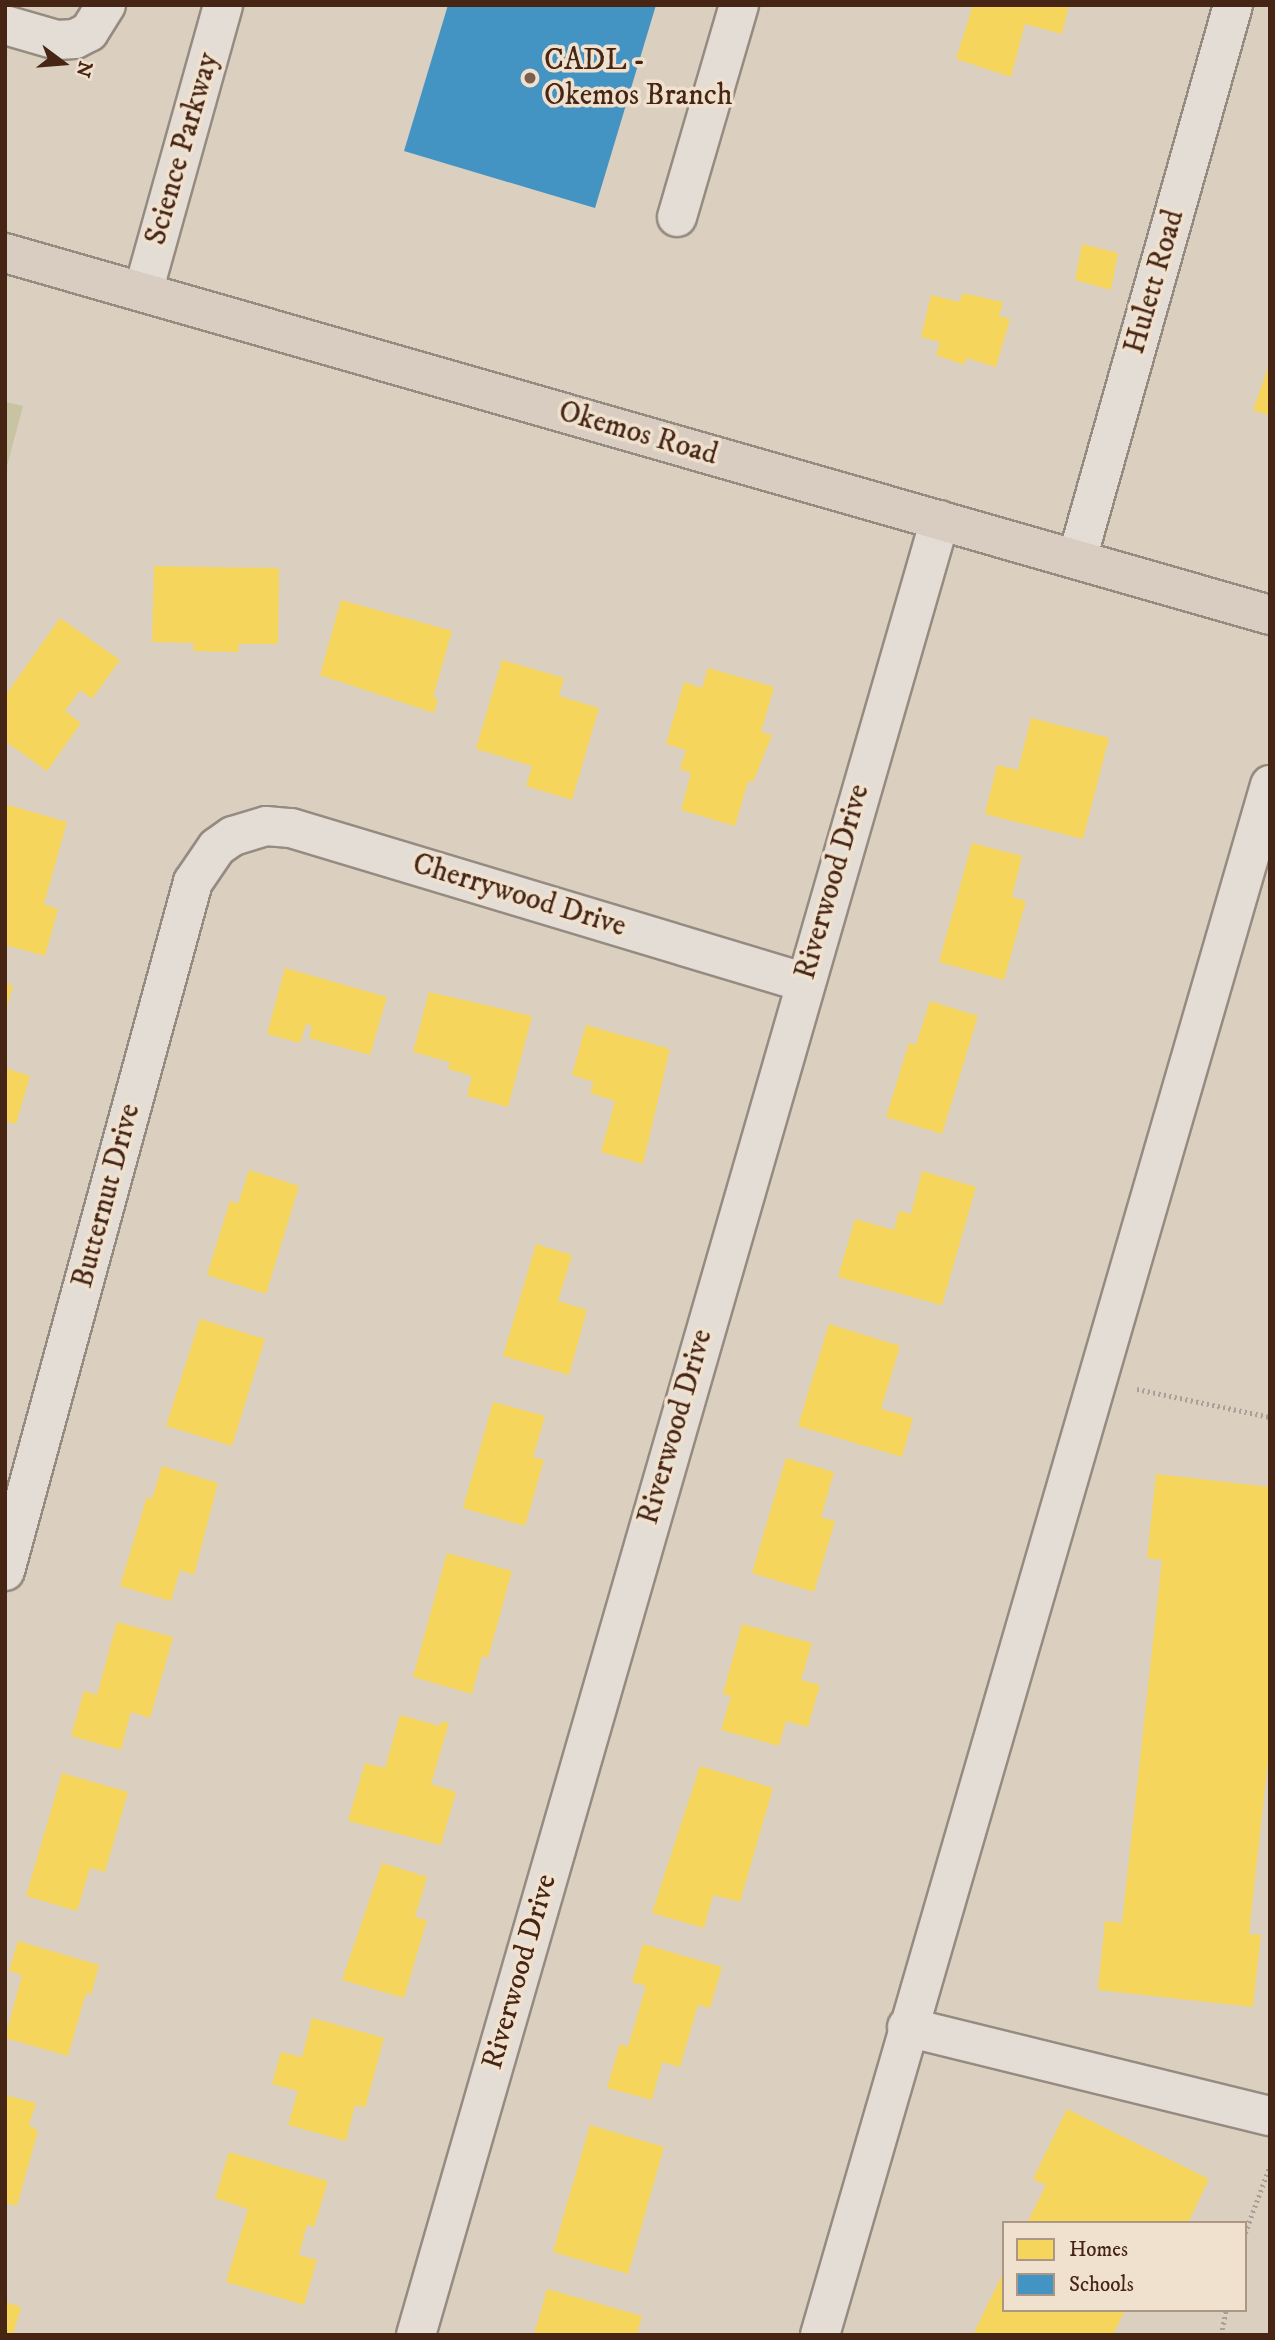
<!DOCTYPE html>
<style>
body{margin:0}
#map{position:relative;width:1275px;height:2340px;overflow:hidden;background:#dbcfbf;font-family:"IM FELL DW Pica",serif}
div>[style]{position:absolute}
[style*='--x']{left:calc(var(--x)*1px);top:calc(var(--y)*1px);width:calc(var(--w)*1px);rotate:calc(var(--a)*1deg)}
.green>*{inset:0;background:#c8c3a2}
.homes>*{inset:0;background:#f6d55c}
.schools>*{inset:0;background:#4393c3}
.path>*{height:4.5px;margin-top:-2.25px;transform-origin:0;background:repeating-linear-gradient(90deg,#a89f98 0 2px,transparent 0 5.5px)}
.roads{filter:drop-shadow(2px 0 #968b80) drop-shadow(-2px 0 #968b80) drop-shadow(0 2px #968b80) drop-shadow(0 -2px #968b80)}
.minor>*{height:38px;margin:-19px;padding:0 19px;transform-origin:19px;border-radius:19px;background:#e3ddd5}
.major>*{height:38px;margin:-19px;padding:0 19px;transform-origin:19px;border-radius:19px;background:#d8cdc0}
.dots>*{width:19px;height:19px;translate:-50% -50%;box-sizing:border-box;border:4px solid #efe1ce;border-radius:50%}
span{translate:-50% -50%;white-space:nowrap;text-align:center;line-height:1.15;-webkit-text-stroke:7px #efe1ce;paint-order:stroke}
.poi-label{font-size:30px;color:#472515}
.left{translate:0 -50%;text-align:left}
.street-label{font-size:30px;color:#472515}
.frame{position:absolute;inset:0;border:7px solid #472515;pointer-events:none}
.legend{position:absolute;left:1002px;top:2221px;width:245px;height:91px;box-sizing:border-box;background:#efe1ce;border:2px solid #ac9684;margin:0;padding:9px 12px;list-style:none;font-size:21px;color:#472515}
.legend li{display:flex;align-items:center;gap:14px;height:35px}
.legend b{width:35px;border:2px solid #ac9684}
.north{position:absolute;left:28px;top:28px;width:70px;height:70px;-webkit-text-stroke:5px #efe1ce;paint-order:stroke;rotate:106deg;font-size:19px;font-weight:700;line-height:28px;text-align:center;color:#472515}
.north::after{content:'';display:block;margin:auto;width:24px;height:32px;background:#472515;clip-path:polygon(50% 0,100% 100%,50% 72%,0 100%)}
</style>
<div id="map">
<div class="green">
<i style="clip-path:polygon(5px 402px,23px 406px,5px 473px)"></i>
</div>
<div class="homes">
<i style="clip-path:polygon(973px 5px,1069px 5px,1062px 34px,1025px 24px,1011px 77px,956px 59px)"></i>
<i style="clip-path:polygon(1082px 244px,1118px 253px,1111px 290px,1075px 280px)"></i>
<i style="clip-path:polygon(963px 293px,1003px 302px,999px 316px,1010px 319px,996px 367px,966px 358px,964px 365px,936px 355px,940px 342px,921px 337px,931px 295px,959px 302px)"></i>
<i style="clip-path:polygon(1269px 365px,1270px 365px,1270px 416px,1253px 410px)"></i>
<i style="clip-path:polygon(154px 566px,279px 568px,278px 644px,238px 644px,239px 652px,193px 651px,194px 643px,152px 642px)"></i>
<i style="clip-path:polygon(341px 600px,452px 631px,433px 697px,438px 699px,434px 713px,320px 675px)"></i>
<i style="clip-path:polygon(60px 618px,120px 660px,92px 699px,80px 690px,65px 711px,81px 723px,47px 771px,5px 741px,5px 696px)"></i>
<i style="clip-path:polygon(502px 660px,564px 678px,559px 696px,599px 708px,572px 800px,526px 786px,532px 766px,476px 749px)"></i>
<i style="clip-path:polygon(708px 668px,774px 687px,761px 732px,772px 735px,753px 782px,748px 781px,735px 826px,681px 810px,691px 773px,680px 769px,686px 750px,666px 744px,684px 682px,702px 688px)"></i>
<i style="clip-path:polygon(1031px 718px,1109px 738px,1083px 839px,985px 814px,997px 765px,1018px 770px)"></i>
<i style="clip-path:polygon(5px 804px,67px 822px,44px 904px,58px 909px,45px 956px,5px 945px)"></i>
<i style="clip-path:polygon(972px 843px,1022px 856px,1012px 897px,1026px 901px,1004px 980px,939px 962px)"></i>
<i style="clip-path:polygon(285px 968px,387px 997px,370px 1055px,309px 1038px,312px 1026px,306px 1024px,300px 1043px,267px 1034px)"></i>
<i style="clip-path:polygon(5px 983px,13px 985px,6px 1011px,5px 1011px)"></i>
<i style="clip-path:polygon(429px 992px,532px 1016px,508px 1107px,467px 1096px,472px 1076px,448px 1069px,450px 1062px,413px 1052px)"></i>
<i style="clip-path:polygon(930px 1001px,978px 1016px,942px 1134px,886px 1117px,909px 1043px,916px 1045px)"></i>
<i style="clip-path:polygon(586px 1025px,670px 1049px,643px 1164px,601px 1152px,615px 1101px,590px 1093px,594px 1082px,572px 1075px)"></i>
<i style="clip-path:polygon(5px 1068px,30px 1076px,16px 1124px,5px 1121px)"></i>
<i style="clip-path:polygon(249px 1170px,299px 1186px,266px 1294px,207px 1275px,230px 1201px,238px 1204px)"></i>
<i style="clip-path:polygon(922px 1171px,976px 1187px,942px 1305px,838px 1277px,855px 1219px,894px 1230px,899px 1211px,911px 1214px)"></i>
<i style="clip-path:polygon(536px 1244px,572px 1255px,558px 1301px,587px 1310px,569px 1375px,503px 1356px)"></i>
<i style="clip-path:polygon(200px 1319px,265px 1339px,232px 1446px,166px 1426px)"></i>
<i style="clip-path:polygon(829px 1324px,900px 1346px,881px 1409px,913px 1418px,902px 1457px,798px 1426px)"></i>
<i style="clip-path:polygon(493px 1402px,545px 1416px,533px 1457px,544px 1460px,525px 1526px,463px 1508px)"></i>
<i style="clip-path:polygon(786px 1458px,834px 1472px,821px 1517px,835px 1521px,814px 1592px,752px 1573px)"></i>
<i style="clip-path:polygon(162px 1466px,218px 1483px,194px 1575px,180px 1570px,171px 1601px,120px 1586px,147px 1497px,152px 1499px)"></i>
<i style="clip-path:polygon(1156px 1474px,1270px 1487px,1270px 1743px,1249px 1934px,1261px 1935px,1253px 2007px,1098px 1990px,1105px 1921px,1122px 1923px,1162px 1560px,1147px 1558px)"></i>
<i style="clip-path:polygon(447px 1553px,512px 1571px,488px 1658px,482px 1656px,472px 1694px,413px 1677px)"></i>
<i style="clip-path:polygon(117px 1622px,173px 1637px,150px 1718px,131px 1712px,121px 1750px,71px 1736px,84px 1691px,97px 1695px)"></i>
<i style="clip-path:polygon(742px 1624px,812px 1643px,801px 1680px,820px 1685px,808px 1727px,786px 1721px,779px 1746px,721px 1730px,731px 1696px,723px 1694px)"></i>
<i style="clip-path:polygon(400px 1715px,440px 1726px,441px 1721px,449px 1723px,431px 1784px,456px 1792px,441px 1845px,348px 1821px,365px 1763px,385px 1768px)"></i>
<i style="clip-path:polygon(700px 1766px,773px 1788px,740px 1902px,713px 1895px,704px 1928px,652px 1913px)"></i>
<i style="clip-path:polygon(62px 1773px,128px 1792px,105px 1872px,90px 1868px,77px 1911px,26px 1896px)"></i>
<i style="clip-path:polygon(382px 1863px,427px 1877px,415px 1917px,427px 1920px,404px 1998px,342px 1980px)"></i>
<i style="clip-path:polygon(18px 1941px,99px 1965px,91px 1995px,86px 1993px,68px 2056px,5px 2038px,22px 1975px,9px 1971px)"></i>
<i style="clip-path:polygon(643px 1944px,722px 1967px,710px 2008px,698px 2005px,680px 2067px,662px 2062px,652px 2100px,607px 2088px,620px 2044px,628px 2047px,646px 1986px,632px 1982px)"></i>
<i style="clip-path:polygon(312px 2018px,384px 2038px,365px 2108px,355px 2105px,346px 2141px,288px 2125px,298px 2091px,272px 2084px,281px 2052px,302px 2057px)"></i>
<i style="clip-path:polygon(5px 2095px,36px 2103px,29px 2125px,38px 2131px,17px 2206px,5px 2203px)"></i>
<i style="clip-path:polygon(1067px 2109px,1209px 2179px,1188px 2223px,1027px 2223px,1046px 2185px,1033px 2179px)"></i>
<i style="clip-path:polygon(590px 2125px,664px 2147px,628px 2274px,553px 2252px)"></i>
<i style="clip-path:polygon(229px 2152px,328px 2181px,314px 2227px,307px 2225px,299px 2255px,317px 2260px,304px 2305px,226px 2282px,248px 2209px,215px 2198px)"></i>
<i style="clip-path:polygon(1004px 2271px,1004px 2310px,1125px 2310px,1113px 2335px,973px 2335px)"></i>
<i style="clip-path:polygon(547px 2289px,642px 2316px,637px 2335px,534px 2335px)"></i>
<i style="clip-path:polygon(5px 2302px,21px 2307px,13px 2335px,5px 2335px)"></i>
</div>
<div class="schools">
<i style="clip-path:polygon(448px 5px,656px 5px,595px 208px,404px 151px)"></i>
</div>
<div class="path">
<i style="--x:1137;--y:1389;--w:136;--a:11.9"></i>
<i style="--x:1245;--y:2233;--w:72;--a:-69.8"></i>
<i style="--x:1221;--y:2335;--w:25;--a:-79"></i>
</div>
<div class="roads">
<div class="minor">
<i style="--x:5;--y:25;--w:54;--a:16.1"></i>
<i style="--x:57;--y:40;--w:18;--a:-3"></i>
<i style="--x:75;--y:39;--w:16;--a:-27"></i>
<i style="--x:89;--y:32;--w:32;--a:-58"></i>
<i style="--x:677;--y:217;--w:221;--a:-73.7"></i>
<i style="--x:143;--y:292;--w:298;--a:-74.4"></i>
<i style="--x:1077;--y:559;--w:576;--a:-74.27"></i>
<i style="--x:5;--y:1571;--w:714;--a:-74.74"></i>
<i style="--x:193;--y:882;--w:42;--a:-55.6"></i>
<i style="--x:217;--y:847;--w:19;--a:-35"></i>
<i style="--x:233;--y:836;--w:34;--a:-17"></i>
<i style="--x:266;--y:826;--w:25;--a:5"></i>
<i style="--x:291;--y:828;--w:535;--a:16.74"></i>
<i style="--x:907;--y:2027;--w:374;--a:13.8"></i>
<i style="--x:416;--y:2335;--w:1889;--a:-73.9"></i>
<i style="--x:820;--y:2335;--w:1614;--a:-73.81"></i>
</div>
<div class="major">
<i style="--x:5;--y:253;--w:1316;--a:15.97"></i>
</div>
</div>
<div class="dots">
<i style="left:530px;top:78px;background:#7b6050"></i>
</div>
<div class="poi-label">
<span class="left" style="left:544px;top:78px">CADL -<br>Okemos Branch</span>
</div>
<div class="street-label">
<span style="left:183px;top:149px;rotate:-74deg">Science Parkway</span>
<span style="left:1155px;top:282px;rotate:-74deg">Hulett Road</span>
<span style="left:638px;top:434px;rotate:16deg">Okemos Road</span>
<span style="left:833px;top:882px;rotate:-74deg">Riverwood Drive</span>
<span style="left:519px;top:896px;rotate:17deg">Cherrywood Drive</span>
<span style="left:107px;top:1196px;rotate:-75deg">Butternut Drive</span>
<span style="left:676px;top:1427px;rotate:-74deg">Riverwood Drive</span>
<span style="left:520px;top:1972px;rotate:-74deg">Riverwood Drive</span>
</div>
<div class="frame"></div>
<ul class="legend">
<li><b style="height:19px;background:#f6d55c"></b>Homes</li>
<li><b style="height:19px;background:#4393c3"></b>Schools</li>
</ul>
<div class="north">N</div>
</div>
